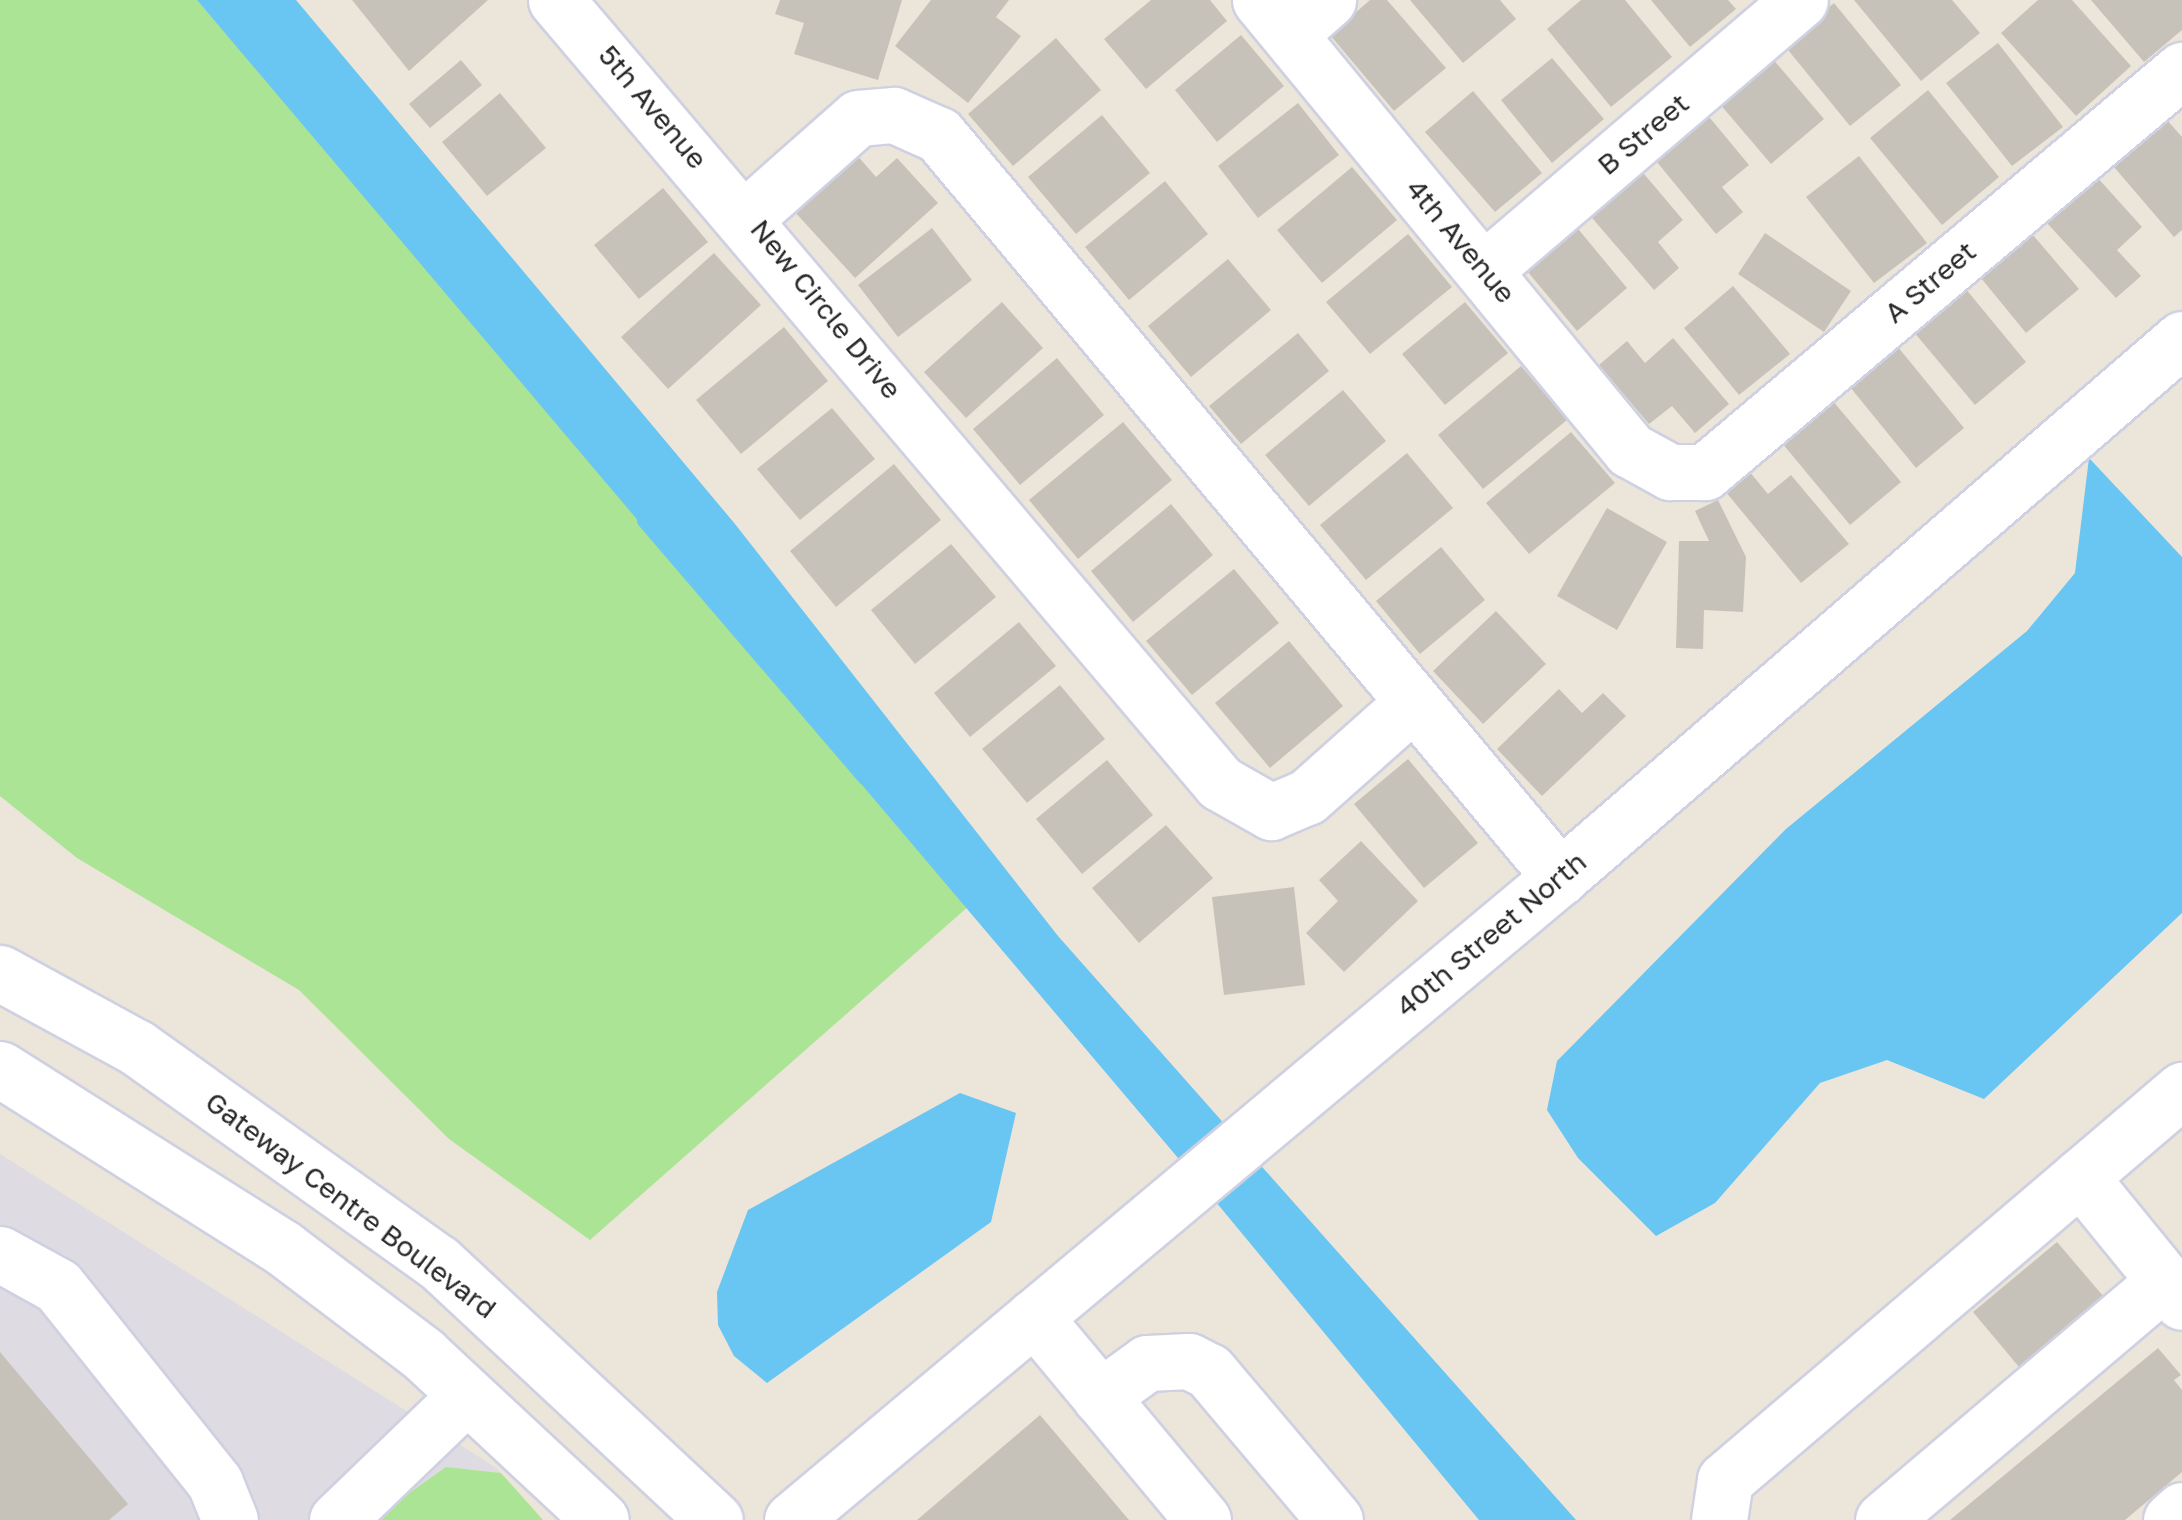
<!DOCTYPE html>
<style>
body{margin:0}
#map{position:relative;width:2182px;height:1520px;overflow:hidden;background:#ece5da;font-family:"Golos Text",sans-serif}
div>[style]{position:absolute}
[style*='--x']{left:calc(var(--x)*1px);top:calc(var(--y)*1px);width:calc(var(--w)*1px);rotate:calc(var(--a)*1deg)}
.industrial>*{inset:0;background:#dedbe3}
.green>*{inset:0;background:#abe494}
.water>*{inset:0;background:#69c5f1}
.stream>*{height:12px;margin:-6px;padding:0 6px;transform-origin:6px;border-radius:6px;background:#69c5f1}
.building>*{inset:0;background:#c7c2b9}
.roads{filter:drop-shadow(2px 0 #cfd1e2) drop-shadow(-2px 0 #cfd1e2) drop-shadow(0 2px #cfd1e2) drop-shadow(0 -2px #cfd1e2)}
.minor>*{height:55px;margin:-27.5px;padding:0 27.5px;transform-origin:27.5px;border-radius:27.5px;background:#fff}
span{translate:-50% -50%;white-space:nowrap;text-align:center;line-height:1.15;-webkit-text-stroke:9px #fff;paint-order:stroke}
.street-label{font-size:28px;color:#292929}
</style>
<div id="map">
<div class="industrial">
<i style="clip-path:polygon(0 1154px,495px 1467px,501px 1473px,446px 1467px,371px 1520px,0 1520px)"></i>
</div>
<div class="green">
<i style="clip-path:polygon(0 0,197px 0,970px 905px,590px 1240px,449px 1139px,299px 990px,77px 858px,0 796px)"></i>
<i style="clip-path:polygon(446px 1467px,501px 1473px,543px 1520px,371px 1520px)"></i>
</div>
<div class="water">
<i style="clip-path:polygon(197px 0,296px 0,735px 524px,1058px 936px,1228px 1128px,1184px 1165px)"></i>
<i style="clip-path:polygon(2089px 458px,2182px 557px,2182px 913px,1984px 1099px,1887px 1060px,1820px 1083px,1715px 1203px,1656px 1236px,1578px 1158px,1547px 1110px,1557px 1061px,1786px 829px,2027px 631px,2075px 573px)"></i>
<i style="clip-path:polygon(960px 1093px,1016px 1113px,991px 1222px,767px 1383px,734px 1356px,718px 1325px,717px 1292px,748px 1210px)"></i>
<i style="clip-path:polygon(1255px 1159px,1576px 1520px,1479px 1520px,1211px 1196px)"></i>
</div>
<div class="stream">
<i style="--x:643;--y:521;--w:340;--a:49.4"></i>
</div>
<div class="building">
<i style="clip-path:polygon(352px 0,488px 0,409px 71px)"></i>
<i style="clip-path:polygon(780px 0,902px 0,878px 80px,794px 54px,804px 23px,775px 14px)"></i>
<i style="clip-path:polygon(931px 0,1009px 0,996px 17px,1021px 36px,968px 103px,895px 46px)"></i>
<i style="clip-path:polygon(1151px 0,1210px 0,1227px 21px,1146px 89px,1104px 39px)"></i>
<i style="clip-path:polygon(1370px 0,1387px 0,1446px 68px,1394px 111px,1330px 35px)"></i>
<i style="clip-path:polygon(1410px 0,1500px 0,1516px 19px,1463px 63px)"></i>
<i style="clip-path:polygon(1581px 0,1625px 0,1672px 57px,1611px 107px,1547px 29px)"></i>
<i style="clip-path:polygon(1651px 0,1728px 0,1736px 9px,1690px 47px)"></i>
<i style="clip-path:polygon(1854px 0,1952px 0,1980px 33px,1921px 81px)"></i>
<i style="clip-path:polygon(2038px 0,2072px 0,2131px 66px,2076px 116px,2001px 33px)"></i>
<i style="clip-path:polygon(2091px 0,2182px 0,2182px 30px,2144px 62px)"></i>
<i style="clip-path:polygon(1834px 3px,1901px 85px,1850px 126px,1784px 45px)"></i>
<i style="clip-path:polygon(1241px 35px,1284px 86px,1217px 142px,1175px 90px)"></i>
<i style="clip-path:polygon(1056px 38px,1101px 90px,1013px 166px,968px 114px)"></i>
<i style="clip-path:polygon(1998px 43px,2063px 127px,2012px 166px,1946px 83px)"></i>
<i style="clip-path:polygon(1552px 58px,1604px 119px,1552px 163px,1501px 100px)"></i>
<i style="clip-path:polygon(1772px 58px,1824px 119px,1771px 164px,1719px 103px)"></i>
<i style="clip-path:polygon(461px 60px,482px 85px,430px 128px,409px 104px)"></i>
<i style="clip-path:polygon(1928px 90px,1999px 177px,1942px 225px,1870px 138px)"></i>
<i style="clip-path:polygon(1473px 91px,1542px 173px,1495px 212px,1425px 132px)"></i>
<i style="clip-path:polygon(500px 93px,546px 148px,487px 196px,442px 142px)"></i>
<i style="clip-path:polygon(1298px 103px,1339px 155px,1258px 218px,1218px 166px)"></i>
<i style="clip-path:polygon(1705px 112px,1749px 165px,1722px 187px,1743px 212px,1716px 234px,1652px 156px)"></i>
<i style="clip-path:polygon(1102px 115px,1150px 173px,1076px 234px,1028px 177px)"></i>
<i style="clip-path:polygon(2167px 120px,2182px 137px,2182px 230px,2174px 237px,2114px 167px)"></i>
<i style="clip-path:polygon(856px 154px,876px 177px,897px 158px,938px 203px,855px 278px,794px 211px)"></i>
<i style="clip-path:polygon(1859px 156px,1927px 243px,1874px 283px,1806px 197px)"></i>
<i style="clip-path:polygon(1352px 167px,1397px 220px,1322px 283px,1277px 230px)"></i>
<i style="clip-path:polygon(1639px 168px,1683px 220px,1658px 242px,1679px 268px,1654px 290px,1587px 212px)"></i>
<i style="clip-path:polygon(2096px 176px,2142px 227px,2117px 250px,2141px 276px,2116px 298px,2046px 222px)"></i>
<i style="clip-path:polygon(1165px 181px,1208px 234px,1129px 300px,1085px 247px)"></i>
<i style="clip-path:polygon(663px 188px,708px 242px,639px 299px,594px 245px)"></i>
<i style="clip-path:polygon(1574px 224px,1627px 288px,1577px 331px,1523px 266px)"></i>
<i style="clip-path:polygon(932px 228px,972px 280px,898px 337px,858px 285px)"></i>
<i style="clip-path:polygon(1765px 233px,1851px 291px,1824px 332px,1738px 274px)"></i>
<i style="clip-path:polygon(1408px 234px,1452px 287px,1370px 354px,1326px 302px)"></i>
<i style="clip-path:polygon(2033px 235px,2079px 289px,2026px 333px,1981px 278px)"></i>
<i style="clip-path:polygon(714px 253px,761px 305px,668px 389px,621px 337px)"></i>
<i style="clip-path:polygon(1228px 259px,1271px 310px,1191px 377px,1148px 326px)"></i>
<i style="clip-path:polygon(1733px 286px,1790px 354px,1739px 395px,1684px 328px)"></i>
<i style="clip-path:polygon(1965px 288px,2026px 362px,1975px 405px,1913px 331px)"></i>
<i style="clip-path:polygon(1002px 302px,1043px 348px,966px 418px,924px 372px)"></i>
<i style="clip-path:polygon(1465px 302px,1508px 353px,1445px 405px,1402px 354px)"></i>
<i style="clip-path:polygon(784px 327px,828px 381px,741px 454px,696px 400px)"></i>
<i style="clip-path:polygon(1298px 333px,1329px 371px,1241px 444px,1209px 406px)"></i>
<i style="clip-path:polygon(1673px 338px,1729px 404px,1695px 433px,1672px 406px,1649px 424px,1599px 365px,1627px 341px,1645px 363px)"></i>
<i style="clip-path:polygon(1898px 347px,1964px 428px,1916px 468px,1850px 387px)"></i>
<i style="clip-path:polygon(1057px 358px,1104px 415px,1020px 485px,973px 429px)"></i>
<i style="clip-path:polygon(1521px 366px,1567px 420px,1483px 489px,1438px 435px)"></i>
<i style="clip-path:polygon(1343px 390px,1386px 441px,1309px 506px,1265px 455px)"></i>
<i style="clip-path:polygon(1832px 400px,1901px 482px,1850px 525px,1782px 443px)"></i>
<i style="clip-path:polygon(832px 408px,875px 459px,800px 520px,757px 469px)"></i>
<i style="clip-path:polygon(1123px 422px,1172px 480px,1078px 559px,1029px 500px)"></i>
<i style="clip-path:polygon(1571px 432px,1615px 483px,1529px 554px,1486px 503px)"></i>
<i style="clip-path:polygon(1407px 453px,1453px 508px,1366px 580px,1320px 525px)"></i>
<i style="clip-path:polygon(894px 464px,941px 520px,836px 607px,790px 551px)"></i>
<i style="clip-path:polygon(1749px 471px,1768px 494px,1791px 475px,1849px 544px,1801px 583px,1725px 491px)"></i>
<i style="clip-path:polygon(1718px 500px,1746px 557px,1743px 612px,1704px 610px,1703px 649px,1676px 648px,1679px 541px,1709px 541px,1695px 511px)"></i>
<i style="clip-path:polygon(1171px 504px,1213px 555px,1133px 622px,1091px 571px)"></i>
<i style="clip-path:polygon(1607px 508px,1667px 542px,1617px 630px,1557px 596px)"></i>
<i style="clip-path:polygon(951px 544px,996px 597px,915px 664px,871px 610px)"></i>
<i style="clip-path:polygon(1441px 547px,1485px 600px,1420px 654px,1376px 601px)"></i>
<i style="clip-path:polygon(1234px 569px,1279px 623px,1192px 695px,1146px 641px)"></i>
<i style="clip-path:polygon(1496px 611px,1546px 664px,1483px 724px,1433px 671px)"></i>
<i style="clip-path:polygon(1019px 622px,1056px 666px,970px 737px,934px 693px)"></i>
<i style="clip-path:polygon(1289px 641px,1343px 706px,1270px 768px,1215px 703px)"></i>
<i style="clip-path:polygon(1060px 685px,1105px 739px,1027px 803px,982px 749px)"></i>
<i style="clip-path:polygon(1559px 689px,1582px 713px,1603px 693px,1626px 716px,1542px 796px,1497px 749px)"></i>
<i style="clip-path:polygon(1408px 759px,1478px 843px,1424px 888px,1354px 804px)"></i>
<i style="clip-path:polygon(1107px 760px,1153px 815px,1082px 874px,1036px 819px)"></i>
<i style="clip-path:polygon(1166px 825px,1213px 878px,1139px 943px,1092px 888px)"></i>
<i style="clip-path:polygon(1361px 841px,1418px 901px,1344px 972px,1306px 933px,1338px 901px,1319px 880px)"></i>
<i style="clip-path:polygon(1294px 887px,1305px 985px,1224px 995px,1212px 897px)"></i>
<i style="clip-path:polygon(2057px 1242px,2104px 1297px,2019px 1367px,1973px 1312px)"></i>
<i style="clip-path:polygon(2158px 1348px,2181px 1375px,2174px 1380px,2182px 1390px,2182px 1472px,2125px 1520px,1950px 1520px)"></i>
<i style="clip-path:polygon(0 1352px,128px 1504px,109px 1520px,0 1520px)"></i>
<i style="clip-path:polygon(1040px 1415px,1129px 1520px,917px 1520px)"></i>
</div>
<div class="roads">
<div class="minor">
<i style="--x:556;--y:0;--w:1027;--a:49.7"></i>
<i style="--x:1220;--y:783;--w:59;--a:29.6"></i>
<i style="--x:1271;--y:812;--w:39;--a:-23"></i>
<i style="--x:1307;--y:797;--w:137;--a:-41.7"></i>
<i style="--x:1260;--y:0;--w:583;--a:50.57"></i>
<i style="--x:1630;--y:450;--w:46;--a:28.8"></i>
<i style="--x:1670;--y:472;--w:35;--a:0"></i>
<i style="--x:1705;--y:472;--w:624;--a:-40.12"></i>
<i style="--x:1289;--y:34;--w:52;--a:-41.1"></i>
<i style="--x:746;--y:217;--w:149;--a:-41.5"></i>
<i style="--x:858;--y:118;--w:36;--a:-5"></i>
<i style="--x:894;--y:115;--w:49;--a:24"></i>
<i style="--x:939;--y:135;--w:968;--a:50.07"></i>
<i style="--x:1485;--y:269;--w:414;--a:-40.5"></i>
<i style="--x:0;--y:973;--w:155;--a:28.6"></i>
<i style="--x:136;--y:1047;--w:372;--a:35.5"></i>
<i style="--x:439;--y:1263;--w:377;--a:43"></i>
<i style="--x:0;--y:1069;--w:335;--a:32.3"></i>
<i style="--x:283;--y:1248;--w:176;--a:37.1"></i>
<i style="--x:423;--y:1354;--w:243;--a:43"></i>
<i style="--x:2080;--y:1177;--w:161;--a:50.8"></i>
<i style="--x:0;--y:1254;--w:66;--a:28.9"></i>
<i style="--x:58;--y:1286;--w:252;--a:51.4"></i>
<i style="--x:215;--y:1483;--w:40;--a:68"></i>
<i style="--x:1034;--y:1317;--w:264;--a:50.2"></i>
<i style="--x:1100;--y:1397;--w:58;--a:-35.9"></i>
<i style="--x:1147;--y:1363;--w:42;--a:-2.7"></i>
<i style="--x:1189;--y:1361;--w:22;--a:27"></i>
<i style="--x:1209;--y:1371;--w:195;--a:49.8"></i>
<i style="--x:337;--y:1520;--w:180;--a:-43.9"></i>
<i style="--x:792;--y:1520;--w:1002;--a:-39.94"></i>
<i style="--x:1560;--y:877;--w:822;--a:-40.86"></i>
<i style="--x:1719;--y:1520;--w:40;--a:-81.5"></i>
<i style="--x:1725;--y:1480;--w:601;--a:-40.48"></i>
<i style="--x:1883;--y:1520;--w:370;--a:-40.3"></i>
<i style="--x:2171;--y:1520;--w:15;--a:-42"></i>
</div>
</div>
<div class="street-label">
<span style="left:653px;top:107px;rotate:50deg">5th Avenue</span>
<span style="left:1643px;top:134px;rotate:-40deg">B Street</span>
<span style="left:1461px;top:241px;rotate:50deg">4th Avenue</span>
<span style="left:1930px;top:282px;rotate:-40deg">A Street</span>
<span style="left:826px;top:309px;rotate:51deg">New Circle Drive</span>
<span style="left:1491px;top:934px;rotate:-40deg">40th Street North</span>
<span style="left:351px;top:1205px;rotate:37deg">Gateway Centre Boulevard</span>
</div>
</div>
